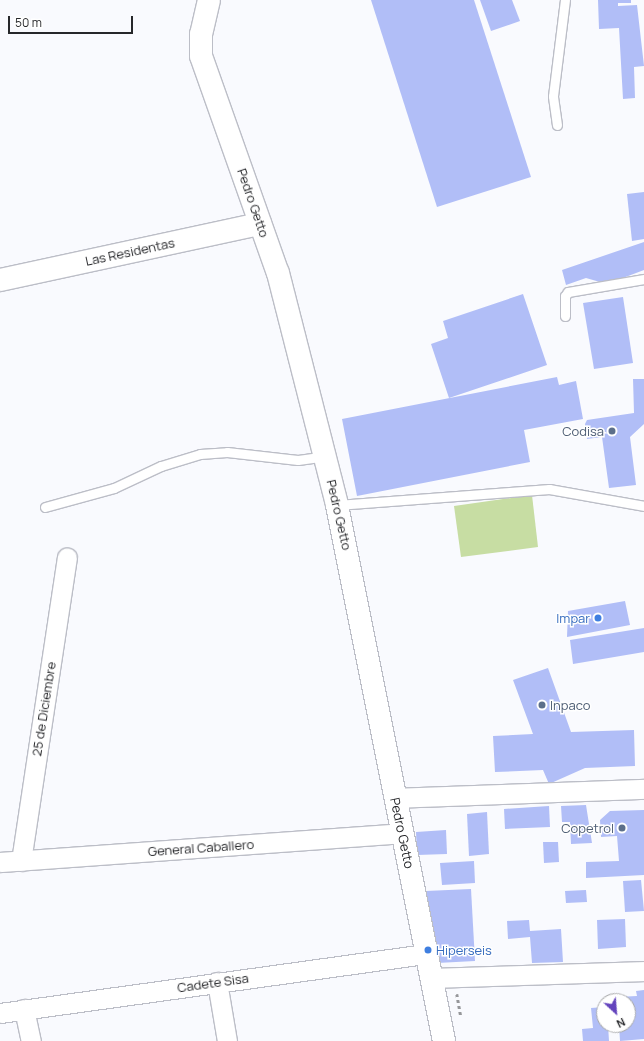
<!DOCTYPE html>
<style>
body{margin:0}
#map{position:relative;width:644px;height:1041px;overflow:hidden;background:#f9fafe;font-family:Manrope,sans-serif}
div>[style]{position:absolute}
[style*='--x']{left:calc(var(--x)*1px);top:calc(var(--y)*1px);width:calc(var(--w)*1px);rotate:calc(var(--a)*1deg)}
.green>*{inset:0;background:#c7dda3}
.building>*{inset:0;background:#b1bef7}
.path>*{height:2.5px;margin-top:-1.25px;transform-origin:0;background:repeating-linear-gradient(90deg,#96979a 0 3px,transparent 0 6px)}
.roads{filter:drop-shadow(1px 0 #bcbec7) drop-shadow(-1px 0 #bcbec7) drop-shadow(0 1px #bcbec7) drop-shadow(0 -1px #bcbec7)}
.lane>*{height:9px;margin:-4.5px;padding:0 4.5px;transform-origin:4.5px;border-radius:4.5px;background:#fff}
.street>*{height:19px;margin:-9.5px;padding:0 9.5px;transform-origin:9.5px;border-radius:9.5px;background:#fff}
.secondary>*{height:22px;margin:-11px;padding:0 11px;transform-origin:11px;border-radius:11px;background:#fff}
.dots>*{width:11px;height:11px;translate:-50% -50%;box-sizing:border-box;border:2px solid #fff;border-radius:50%}
span{translate:-50% -50%;white-space:nowrap;text-align:center;line-height:1.15;-webkit-text-stroke:3px #fff;paint-order:stroke}
.street-label{font-size:13px;color:#26272a}
.service-label{font-size:13px;color:#4e5e75}
.right{translate:-100% -50%;text-align:right}
.left{translate:0 -50%;text-align:left}
.shop-label{font-size:13px;color:#366cbe}
.north{position:absolute;left:596px;top:993px;width:40px;height:40px;box-sizing:border-box;background:#fff;border:1px solid #a8a9aa;border-radius:50%;rotate:154deg;font-size:11px;font-weight:700;line-height:16px;text-align:center;color:#26272a}
.north::after{content:'';display:block;margin:auto;width:14px;height:18px;background:#6444bd;clip-path:polygon(50% 0,100% 100%,50% 72%,0 100%)}
.scale{position:absolute;left:8px;top:16px;width:125px;height:18px;box-sizing:border-box;border:2px solid #26272a;border-top:0;padding-left:5px;font-size:12px;line-height:14px;white-space:nowrap;color:#26272a;-webkit-text-stroke:3px #fff;paint-order:stroke}
</style>
<div id="map">
<div class="green">
<i style="clip-path:polygon(532px 495px,538px 547px,461px 557px,454px 506px)"></i>
</div>
<div class="building">
<i style="clip-path:polygon(371px 0,474px 0,531px 177px,437px 207px)"></i>
<i style="clip-path:polygon(480px 0,512px 0,520px 21px,491px 31px)"></i>
<i style="clip-path:polygon(598px 0,618px 0,618px 6px,637px 5px,644px 66px,634px 67px,635px 98px,623px 99px,619px 28px,599px 29px)"></i>
<i style="clip-path:polygon(618px 0,631px 0,631px 3px,618px 3px)"></i>
<i style="clip-path:polygon(644px 192px,644px 239px,632px 241px,627px 194px)"></i>
<i style="clip-path:polygon(644px 242px,644px 270px,607px 284px,586px 278px,566px 285px,562px 270px)"></i>
<i style="clip-path:polygon(523px 294px,547px 365px,449px 398px,431px 344px,448px 338px,443px 321px)"></i>
<i style="clip-path:polygon(623px 297px,633px 363px,594px 369px,583px 303px)"></i>
<i style="clip-path:polygon(557px 377px,559px 385px,576px 381px,583px 419px,524px 430px,530px 462px,357px 496px,342px 419px)"></i>
<i style="clip-path:polygon(633px 379px,644px 379px,644px 424px,630px 437px,636px 485px,609px 488px,602px 437px,587px 439px,585px 424px,587px 420px,634px 413px)"></i>
<i style="clip-path:polygon(625px 601px,630px 625px,567px 637px,568px 611px)"></i>
<i style="clip-path:polygon(644px 628px,644px 652px,573px 664px,570px 640px)"></i>
<i style="clip-path:polygon(548px 668px,571px 732px,634px 730px,635px 766px,585px 768px,549px 784px,543px 770px,495px 772px,493px 736px,533px 734px,513px 680px)"></i>
<i style="clip-path:polygon(586px 805px,592px 843px,571px 844px,570px 822px,562px 822px,561px 806px)"></i>
<i style="clip-path:polygon(549px 806px,550px 827px,505px 829px,504px 809px)"></i>
<i style="clip-path:polygon(644px 810px,644px 875px,586px 878px,586px 862px,619px 861px,617px 836px,601px 837px,600px 820px,610px 811px)"></i>
<i style="clip-path:polygon(487px 812px,489px 854px,469px 856px,467px 814px)"></i>
<i style="clip-path:polygon(446px 830px,447px 854px,417px 855px,416px 832px)"></i>
<i style="clip-path:polygon(543px 842px,558px 842px,559px 862px,544px 863px)"></i>
<i style="clip-path:polygon(474px 861px,475px 883px,442px 885px,440px 863px)"></i>
<i style="clip-path:polygon(641px 880px,644px 911px,625px 912px,623px 881px)"></i>
<i style="clip-path:polygon(471px 889px,475px 961px,437px 963px,426px 891px)"></i>
<i style="clip-path:polygon(586px 890px,587px 902px,566px 903px,565px 891px)"></i>
<i style="clip-path:polygon(625px 919px,626px 947px,598px 949px,597px 920px)"></i>
<i style="clip-path:polygon(529px 920px,530px 931px,561px 929px,563px 962px,532px 963px,530px 937px,508px 939px,507px 921px)"></i>
<i style="clip-path:polygon(644px 990px,644px 1039px,620px 1041px,619px 1025px,628px 1025px,628px 1001px,617px 1001px,617px 997px,637px 996px,636px 991px)"></i>
<i style="clip-path:polygon(604px 1007px,604px 1025px,608px 1025px,609px 1041px,583px 1041px,582px 1029px,593px 1028px,591px 1008px)"></i>
</div>
<div class="path">
<i style="--x:457;--y:994;--w:23;--a:80"></i>
</div>
<div class="roads">
<div class="lane">
<i style="--x:557;--y:125;--w:29;--a:-98"></i>
<i style="--x:553;--y:96;--w:97;--a:-82.9"></i>
<i style="--x:565;--y:316;--w:20;--a:-90"></i>
<i style="--x:565;--y:296;--w:5;--a:-53"></i>
<i style="--x:568;--y:292;--w:77;--a:-9.7"></i>
<i style="--x:337;--y:505;--w:213;--a:-4.3"></i>
<i style="--x:549;--y:489;--w:97;--a:10.1"></i>
<i style="--x:45;--y:507;--w:72;--a:-15.4"></i>
<i style="--x:114;--y:488;--w:52;--a:-25.1"></i>
<i style="--x:161;--y:466;--w:41;--a:-17.1"></i>
<i style="--x:200;--y:454;--w:27;--a:-4"></i>
<i style="--x:227;--y:452;--w:71;--a:6.4"></i>
<i style="--x:298;--y:460;--w:27;--a:-8"></i>
</div>
<div class="street">
<i style="--x:394;--y:798;--w:250;--a:-2.1"></i>
<i style="--x:21;--y:861;--w:307;--a:-81.4"></i>
<i style="--x:0;--y:862;--w:403;--a:-4.1"></i>
<i style="--x:432;--y:978;--w:212;--a:-1.9"></i>
<i style="--x:217;--y:982;--w:60;--a:80.4"></i>
<i style="--x:24;--y:1009;--w:33;--a:78"></i>
<i style="--x:0;--y:1013;--w:430;--a:-7.9"></i>
</div>
<div class="secondary">
<i style="--x:209;--y:0;--w:35;--a:103"></i>
<i style="--x:201;--y:34;--w:22;--a:90"></i>
<i style="--x:201;--y:56;--w:230;--a:70.5"></i>
<i style="--x:278;--y:273;--w:239;--a:75.7"></i>
<i style="--x:337;--y:505;--w:547;--a:78.71"></i>
<i style="--x:0;--y:280;--w:266;--a:-12.2"></i>
</div>
</div>
<div class="dots">
<i style="left:612px;top:431px;background:#5c6f8a"></i>
<i style="left:598px;top:618px;background:#3f7fe0"></i>
<i style="left:542px;top:705px;background:#5c6f8a"></i>
<i style="left:622px;top:828px;background:#5c6f8a"></i>
<i style="left:428px;top:950px;background:#3f7fe0"></i>
</div>
<div class="street-label">
<span style="left:253px;top:203px;rotate:71deg">Pedro Getto</span>
<span style="left:130px;top:252px;rotate:-12deg">Las Residentas</span>
<span style="left:339px;top:515px;rotate:77deg">Pedro Getto</span>
<span style="left:44px;top:709px;rotate:-81deg">25 de Diciembre</span>
<span style="left:402px;top:833px;rotate:78deg">Pedro Getto</span>
<span style="left:201px;top:848px;rotate:-4deg">General Caballero</span>
<span style="left:213px;top:983px;rotate:-8deg">Cadete Sisa</span>
</div>
<div class="service-label">
<span class="right" style="left:604px;top:431px">Codisa</span>
<span class="left" style="left:550px;top:705px">Inpaco</span>
<span class="right" style="left:614px;top:828px">Copetrol</span>
</div>
<div class="shop-label">
<span class="right" style="left:590px;top:618px">Impar</span>
<span class="left" style="left:436px;top:950px">Hiperseis</span>
</div>
<div class="north">N</div>
<div class="scale">50 m</div>
</div>
